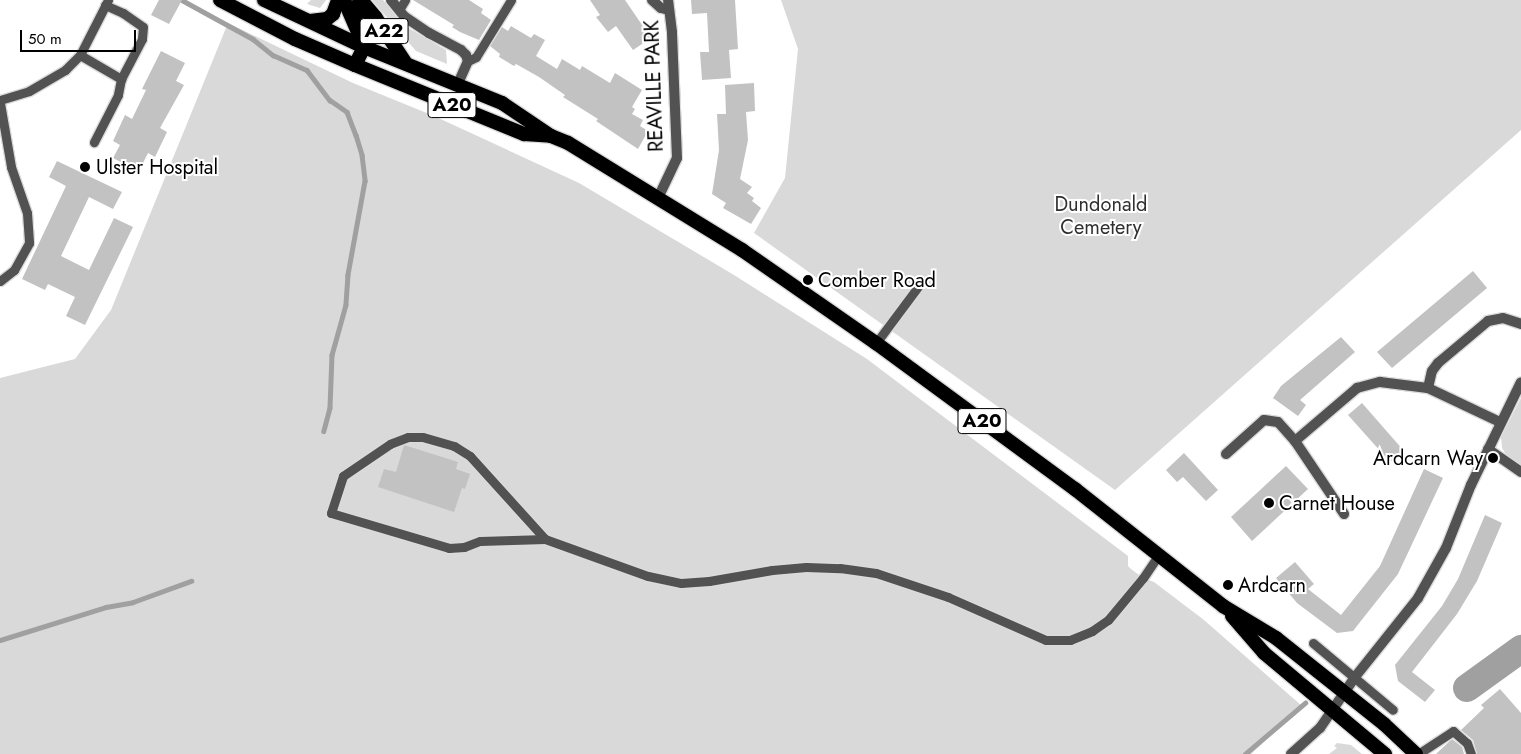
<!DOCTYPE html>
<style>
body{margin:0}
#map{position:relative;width:1521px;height:754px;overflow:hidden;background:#fff;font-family:Jost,sans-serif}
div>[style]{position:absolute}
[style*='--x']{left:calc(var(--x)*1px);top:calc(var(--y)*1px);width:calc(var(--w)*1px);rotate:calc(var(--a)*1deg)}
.green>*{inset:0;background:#d9d9d9}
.stream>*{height:4.5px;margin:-2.25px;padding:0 2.25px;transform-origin:2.25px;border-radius:2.25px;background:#a0a0a0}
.river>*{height:28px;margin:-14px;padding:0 14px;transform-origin:14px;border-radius:14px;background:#a0a0a0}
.building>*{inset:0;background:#c2c2c2}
.roads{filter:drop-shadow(1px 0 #dbdbdb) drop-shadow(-1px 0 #dbdbdb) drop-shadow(0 1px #dbdbdb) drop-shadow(0 -1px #dbdbdb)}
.service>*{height:9px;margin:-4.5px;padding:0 4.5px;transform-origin:4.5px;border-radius:4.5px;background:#525252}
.minor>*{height:10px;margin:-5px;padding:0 5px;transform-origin:5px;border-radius:5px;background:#525252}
.trunk>*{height:14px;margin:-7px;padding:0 7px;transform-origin:7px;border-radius:7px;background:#000}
.dots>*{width:14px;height:14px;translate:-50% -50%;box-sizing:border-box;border:2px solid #fff;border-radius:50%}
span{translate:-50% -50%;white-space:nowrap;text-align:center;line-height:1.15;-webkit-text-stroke:4px #fff;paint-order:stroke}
.shield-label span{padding:1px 4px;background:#fff;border:1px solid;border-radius:4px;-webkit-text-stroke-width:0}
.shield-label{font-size:19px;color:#000;font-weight:700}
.street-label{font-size:20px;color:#000}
.poi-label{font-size:20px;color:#000}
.left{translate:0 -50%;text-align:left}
.right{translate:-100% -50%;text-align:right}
.park-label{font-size:20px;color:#303030}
.scale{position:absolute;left:20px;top:30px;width:116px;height:22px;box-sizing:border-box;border:2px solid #000;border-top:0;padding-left:6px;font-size:15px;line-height:18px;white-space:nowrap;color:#000;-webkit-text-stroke:4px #fff;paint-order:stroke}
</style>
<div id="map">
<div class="green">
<i style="clip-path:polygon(311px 0,326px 0,320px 8px,307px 4px)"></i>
<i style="clip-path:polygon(372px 0,383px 0,410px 29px,446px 50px,447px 64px,416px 51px)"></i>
<i style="clip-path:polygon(781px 0,1521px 0,1521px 130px,1115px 490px,754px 233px,785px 178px,798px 49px)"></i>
<i style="clip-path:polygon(228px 23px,353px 83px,434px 116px,579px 183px,734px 275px,867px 359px,1128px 556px,1128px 566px,1131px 569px,1143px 578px,1154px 582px,1204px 620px,1302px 706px,1251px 754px,0 754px,0 378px,75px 359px,111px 310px)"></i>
<i style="clip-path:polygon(1521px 398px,1521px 466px,1507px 456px,1502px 448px,1501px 437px)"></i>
<i style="clip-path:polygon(1337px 743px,1351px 745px,1362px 754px,1329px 754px,1337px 748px,1334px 746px)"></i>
</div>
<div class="stream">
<i style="--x:182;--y:0;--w:81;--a:28.8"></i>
<i style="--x:253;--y:39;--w:26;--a:39"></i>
<i style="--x:273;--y:55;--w:37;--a:24"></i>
<i style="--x:307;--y:70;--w:38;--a:53"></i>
<i style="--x:330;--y:100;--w:21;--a:35"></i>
<i style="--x:347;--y:112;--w:25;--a:69"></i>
<i style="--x:356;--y:135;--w:21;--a:73"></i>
<i style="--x:362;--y:155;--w:26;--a:83"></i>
<i style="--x:365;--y:181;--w:96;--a:100.3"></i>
<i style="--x:348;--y:275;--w:30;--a:94"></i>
<i style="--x:346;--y:305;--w:52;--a:105.6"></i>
<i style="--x:332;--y:355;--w:53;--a:92.2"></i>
<i style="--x:330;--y:408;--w:24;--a:105"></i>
<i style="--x:0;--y:640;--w:111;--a:-17.3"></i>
<i style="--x:106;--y:607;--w:27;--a:-10"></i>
<i style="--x:133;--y:602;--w:62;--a:-19.9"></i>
<i style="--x:1245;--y:754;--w:79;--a:-40.4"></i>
</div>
<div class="river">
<i style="--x:1467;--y:688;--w:67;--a:-35.8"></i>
</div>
<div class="building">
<i style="clip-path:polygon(159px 0,182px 0,169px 24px,151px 15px)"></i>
<i style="clip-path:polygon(413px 0,469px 0,483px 9px,481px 13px,491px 20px,479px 40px,460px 32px,452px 27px,454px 25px)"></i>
<i style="clip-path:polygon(590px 0,625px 0,651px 38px,633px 50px,616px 26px,608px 32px,596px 17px,600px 15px)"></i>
<i style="clip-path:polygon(691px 0,735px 0,738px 49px,729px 50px,731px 78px,702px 80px,700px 52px,709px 52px,707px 13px,692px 14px)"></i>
<i style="clip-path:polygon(511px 26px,531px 38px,534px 34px,545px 40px,536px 56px,557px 69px,562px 59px,580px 70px,582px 66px,610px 83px,615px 73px,642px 90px,632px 107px,635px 109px,632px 114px,643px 120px,640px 126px,648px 131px,638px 149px,596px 121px,598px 119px,563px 97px,565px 95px,539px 77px,516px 64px,514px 66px,499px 57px,500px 54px,490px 46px,502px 27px,508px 31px)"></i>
<i style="clip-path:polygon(161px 51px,185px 63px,176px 81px,184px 85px,160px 128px,167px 132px,155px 157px,148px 153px,139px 171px,113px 158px,120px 145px,113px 141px,125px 115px,132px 119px,146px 90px,142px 89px)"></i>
<i style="clip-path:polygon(754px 83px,755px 111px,746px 112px,748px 140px,740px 179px,752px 187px,747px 193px,754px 198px,752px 201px,761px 208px,751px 224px,723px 208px,726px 203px,712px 194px,719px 150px,717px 114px,726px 114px,725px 85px)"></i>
<i style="clip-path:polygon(57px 161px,122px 192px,113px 209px,89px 197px,61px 256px,89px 270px,114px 218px,133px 227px,85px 325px,66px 316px,75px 297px,48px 284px,45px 290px,22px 279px,66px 186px,49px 177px)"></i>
<i style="clip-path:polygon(1473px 271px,1487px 288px,1392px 368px,1377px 352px)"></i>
<i style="clip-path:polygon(1341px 337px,1355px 352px,1300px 400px,1306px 405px,1298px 416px,1273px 398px,1281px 386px)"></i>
<i style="clip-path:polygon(1362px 403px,1404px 451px,1390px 462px,1348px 415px)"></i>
<i style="clip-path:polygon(404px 445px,458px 462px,456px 469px,470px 474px,465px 489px,462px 488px,454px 512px,378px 487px,384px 469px,396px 472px)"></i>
<i style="clip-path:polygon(1184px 453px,1218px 490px,1206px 501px,1183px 477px,1177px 482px,1166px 470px)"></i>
<i style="clip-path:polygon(1286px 466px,1308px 489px,1252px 541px,1231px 517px)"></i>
<i style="clip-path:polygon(1424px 469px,1443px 478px,1398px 574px,1353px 631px,1337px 633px,1297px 603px,1276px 578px,1295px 562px,1314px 584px,1308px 589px,1341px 615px,1380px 566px)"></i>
<i style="clip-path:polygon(1485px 515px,1502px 523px,1477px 581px,1457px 614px,1412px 672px,1435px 690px,1425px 702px,1398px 681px,1395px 665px,1442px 606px,1458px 579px)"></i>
<i style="clip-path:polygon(1500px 689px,1521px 713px,1521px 754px,1477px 754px,1473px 740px,1461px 730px,1484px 708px,1481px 705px)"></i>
<i style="clip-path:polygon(1452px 739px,1462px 747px,1464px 754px,1436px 754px)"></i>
</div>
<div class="roads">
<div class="service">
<i style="--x:105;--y:5;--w:20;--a:24"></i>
<i style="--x:123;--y:13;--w:24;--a:35"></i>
<i style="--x:143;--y:27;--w:12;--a:95"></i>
<i style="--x:142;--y:39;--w:45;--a:117.7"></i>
<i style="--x:399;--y:10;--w:12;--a:-59"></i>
<i style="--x:80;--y:55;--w:48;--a:30.3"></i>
<i style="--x:121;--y:79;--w:16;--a:101"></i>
<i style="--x:118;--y:95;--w:53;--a:117.1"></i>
<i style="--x:468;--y:61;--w:9;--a:-27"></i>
<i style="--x:476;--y:57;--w:67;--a:-58.4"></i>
<i style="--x:0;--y:100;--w:30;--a:-17"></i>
<i style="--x:29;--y:91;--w:42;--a:-30.3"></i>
<i style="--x:65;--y:70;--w:21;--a:-45"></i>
<i style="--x:80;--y:55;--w:62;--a:-63"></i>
<i style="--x:0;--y:103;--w:65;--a:80.2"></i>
<i style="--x:11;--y:167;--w:49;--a:70.8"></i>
<i style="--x:27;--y:213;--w:30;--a:86"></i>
<i style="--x:29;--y:243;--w:31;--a:119"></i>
<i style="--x:14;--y:270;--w:18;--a:142"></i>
<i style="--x:876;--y:343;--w:69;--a:-53.3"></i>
<i style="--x:545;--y:539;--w:112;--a:-132.1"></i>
<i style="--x:470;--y:456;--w:19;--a:-148"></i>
<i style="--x:454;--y:446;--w:33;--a:-164"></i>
<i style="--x:422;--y:437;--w:14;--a:180"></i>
<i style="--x:408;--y:437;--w:19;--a:159"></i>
<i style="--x:390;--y:444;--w:57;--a:145.8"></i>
<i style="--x:343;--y:476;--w:39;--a:108"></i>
<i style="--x:331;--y:513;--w:123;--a:16.5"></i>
<i style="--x:449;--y:548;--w:15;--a:-4"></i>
<i style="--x:464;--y:547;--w:17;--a:-21"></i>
<i style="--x:480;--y:541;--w:65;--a:-1.8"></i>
<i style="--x:545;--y:539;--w:109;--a:19.8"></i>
<i style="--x:648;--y:576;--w:34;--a:12"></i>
<i style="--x:681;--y:583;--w:28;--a:-4"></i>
<i style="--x:709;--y:581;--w:64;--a:-9.9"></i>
<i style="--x:772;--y:570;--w:34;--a:-5"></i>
<i style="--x:806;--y:567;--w:34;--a:2"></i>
<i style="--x:840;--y:568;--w:36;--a:8"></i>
<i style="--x:876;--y:573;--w:76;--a:18.4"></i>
<i style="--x:948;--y:597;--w:107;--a:23.7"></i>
<i style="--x:1046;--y:640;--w:24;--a:0"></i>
<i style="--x:1070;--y:640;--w:24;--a:-22"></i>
<i style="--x:1092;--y:631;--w:19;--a:-35"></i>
<i style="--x:1108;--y:620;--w:55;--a:-50.2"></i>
<i style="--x:1143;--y:578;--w:29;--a:-56"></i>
<i style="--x:1313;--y:643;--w:104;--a:39.9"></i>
<i style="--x:1418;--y:754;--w:42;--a:-33.3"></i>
<i style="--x:1453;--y:731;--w:18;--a:41"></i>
<i style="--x:1467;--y:743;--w:12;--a:70"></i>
</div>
<div class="minor">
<i style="--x:391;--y:0;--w:22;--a:51"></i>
<i style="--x:405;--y:17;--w:29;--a:34"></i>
<i style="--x:429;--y:33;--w:36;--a:28"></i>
<i style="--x:461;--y:50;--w:7;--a:45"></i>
<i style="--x:466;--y:55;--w:6;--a:72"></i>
<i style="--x:468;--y:61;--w:24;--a:114"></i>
<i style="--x:652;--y:0;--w:12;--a:42"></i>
<i style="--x:661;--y:8;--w:8;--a:14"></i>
<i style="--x:658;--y:198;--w:44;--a:-64.6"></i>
<i style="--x:677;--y:158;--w:126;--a:-92.3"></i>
<i style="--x:672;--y:32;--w:32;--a:-97"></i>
<i style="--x:1428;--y:388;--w:17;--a:-77"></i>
<i style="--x:1432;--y:371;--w:10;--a:-53"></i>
<i style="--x:1438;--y:363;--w:65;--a:-40"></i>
<i style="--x:1488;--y:321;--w:15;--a:-11"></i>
<i style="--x:1503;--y:318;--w:19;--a:18"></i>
<i style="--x:1295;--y:441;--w:82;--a:-40.5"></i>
<i style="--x:1357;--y:388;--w:24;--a:-15"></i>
<i style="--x:1380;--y:382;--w:48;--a:7.1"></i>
<i style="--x:1428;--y:388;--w:80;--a:25.3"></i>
<i style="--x:1488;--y:449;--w:40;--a:34.9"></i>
<i style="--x:1226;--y:454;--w:51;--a:-41.8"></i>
<i style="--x:1264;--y:420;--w:14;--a:8"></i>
<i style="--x:1278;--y:422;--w:25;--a:48"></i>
<i style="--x:1295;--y:441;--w:88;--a:56.1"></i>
<i style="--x:1291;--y:754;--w:39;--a:-42"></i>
<i style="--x:1320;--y:728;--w:62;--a:-55.5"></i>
<i style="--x:1355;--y:677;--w:101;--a:-51.4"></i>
<i style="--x:1418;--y:598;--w:57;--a:-60.8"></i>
<i style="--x:1446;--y:548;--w:68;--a:-68.4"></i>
<i style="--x:1471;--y:485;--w:114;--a:-64.1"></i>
</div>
<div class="trunk">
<i style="--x:220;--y:0;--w:85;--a:27.5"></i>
<i style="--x:295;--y:39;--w:65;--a:23.4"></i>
<i style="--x:355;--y:65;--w:183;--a:22.2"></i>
<i style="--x:524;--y:134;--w:27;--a:4"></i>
<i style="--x:264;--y:0;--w:110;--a:25.2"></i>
<i style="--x:364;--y:47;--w:149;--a:22.1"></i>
<i style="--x:502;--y:103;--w:59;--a:34"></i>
<i style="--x:551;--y:136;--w:18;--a:22"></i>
<i style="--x:568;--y:143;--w:204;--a:31.6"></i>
<i style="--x:742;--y:250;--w:163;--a:34.8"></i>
<i style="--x:876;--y:343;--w:247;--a:36.3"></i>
<i style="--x:1075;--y:489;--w:189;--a:38.3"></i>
<i style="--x:1223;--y:606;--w:62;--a:31.1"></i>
<i style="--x:1276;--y:638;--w:138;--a:38.5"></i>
<i style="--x:1384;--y:724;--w:44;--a:43.2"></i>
<i style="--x:344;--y:0;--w:50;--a:66.5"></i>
<i style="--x:361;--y:0;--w:23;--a:50"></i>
<i style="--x:376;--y:18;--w:53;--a:56.6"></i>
<i style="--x:310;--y:21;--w:17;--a:-7"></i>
<i style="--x:327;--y:19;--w:8;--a:-40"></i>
<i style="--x:333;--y:14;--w:15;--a:-70"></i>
<i style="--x:355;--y:65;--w:20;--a:-63"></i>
<i style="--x:364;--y:47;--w:27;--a:-86"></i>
<i style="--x:366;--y:20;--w:17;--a:-123"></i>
<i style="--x:1232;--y:616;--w:49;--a:49.1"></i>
<i style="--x:1264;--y:653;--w:158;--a:39.9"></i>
</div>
</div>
<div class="dots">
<i style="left:85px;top:167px;background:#000"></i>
<i style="left:808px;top:280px;background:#000"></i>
<i style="left:1493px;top:458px;background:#000"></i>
<i style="left:1269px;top:503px;background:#000"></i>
<i style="left:1228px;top:585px;background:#000"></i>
</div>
<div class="shield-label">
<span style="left:384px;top:31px">A22</span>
<span style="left:452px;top:105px">A20</span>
<span style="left:982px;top:421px">A20</span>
</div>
<div class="street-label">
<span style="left:654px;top:86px;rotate:-92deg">REAVILLE PARK</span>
</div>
<div class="poi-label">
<span class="left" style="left:96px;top:167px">Ulster Hospital</span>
<span class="left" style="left:818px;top:280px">Comber Road</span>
<span class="right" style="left:1483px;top:458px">Ardcarn Way</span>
<span class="left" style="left:1279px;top:503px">Carnet House</span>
<span class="left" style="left:1238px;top:585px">Ardcarn</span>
</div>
<div class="park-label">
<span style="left:1101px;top:216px">Dundonald<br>Cemetery</span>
</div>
<div class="scale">50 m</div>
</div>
